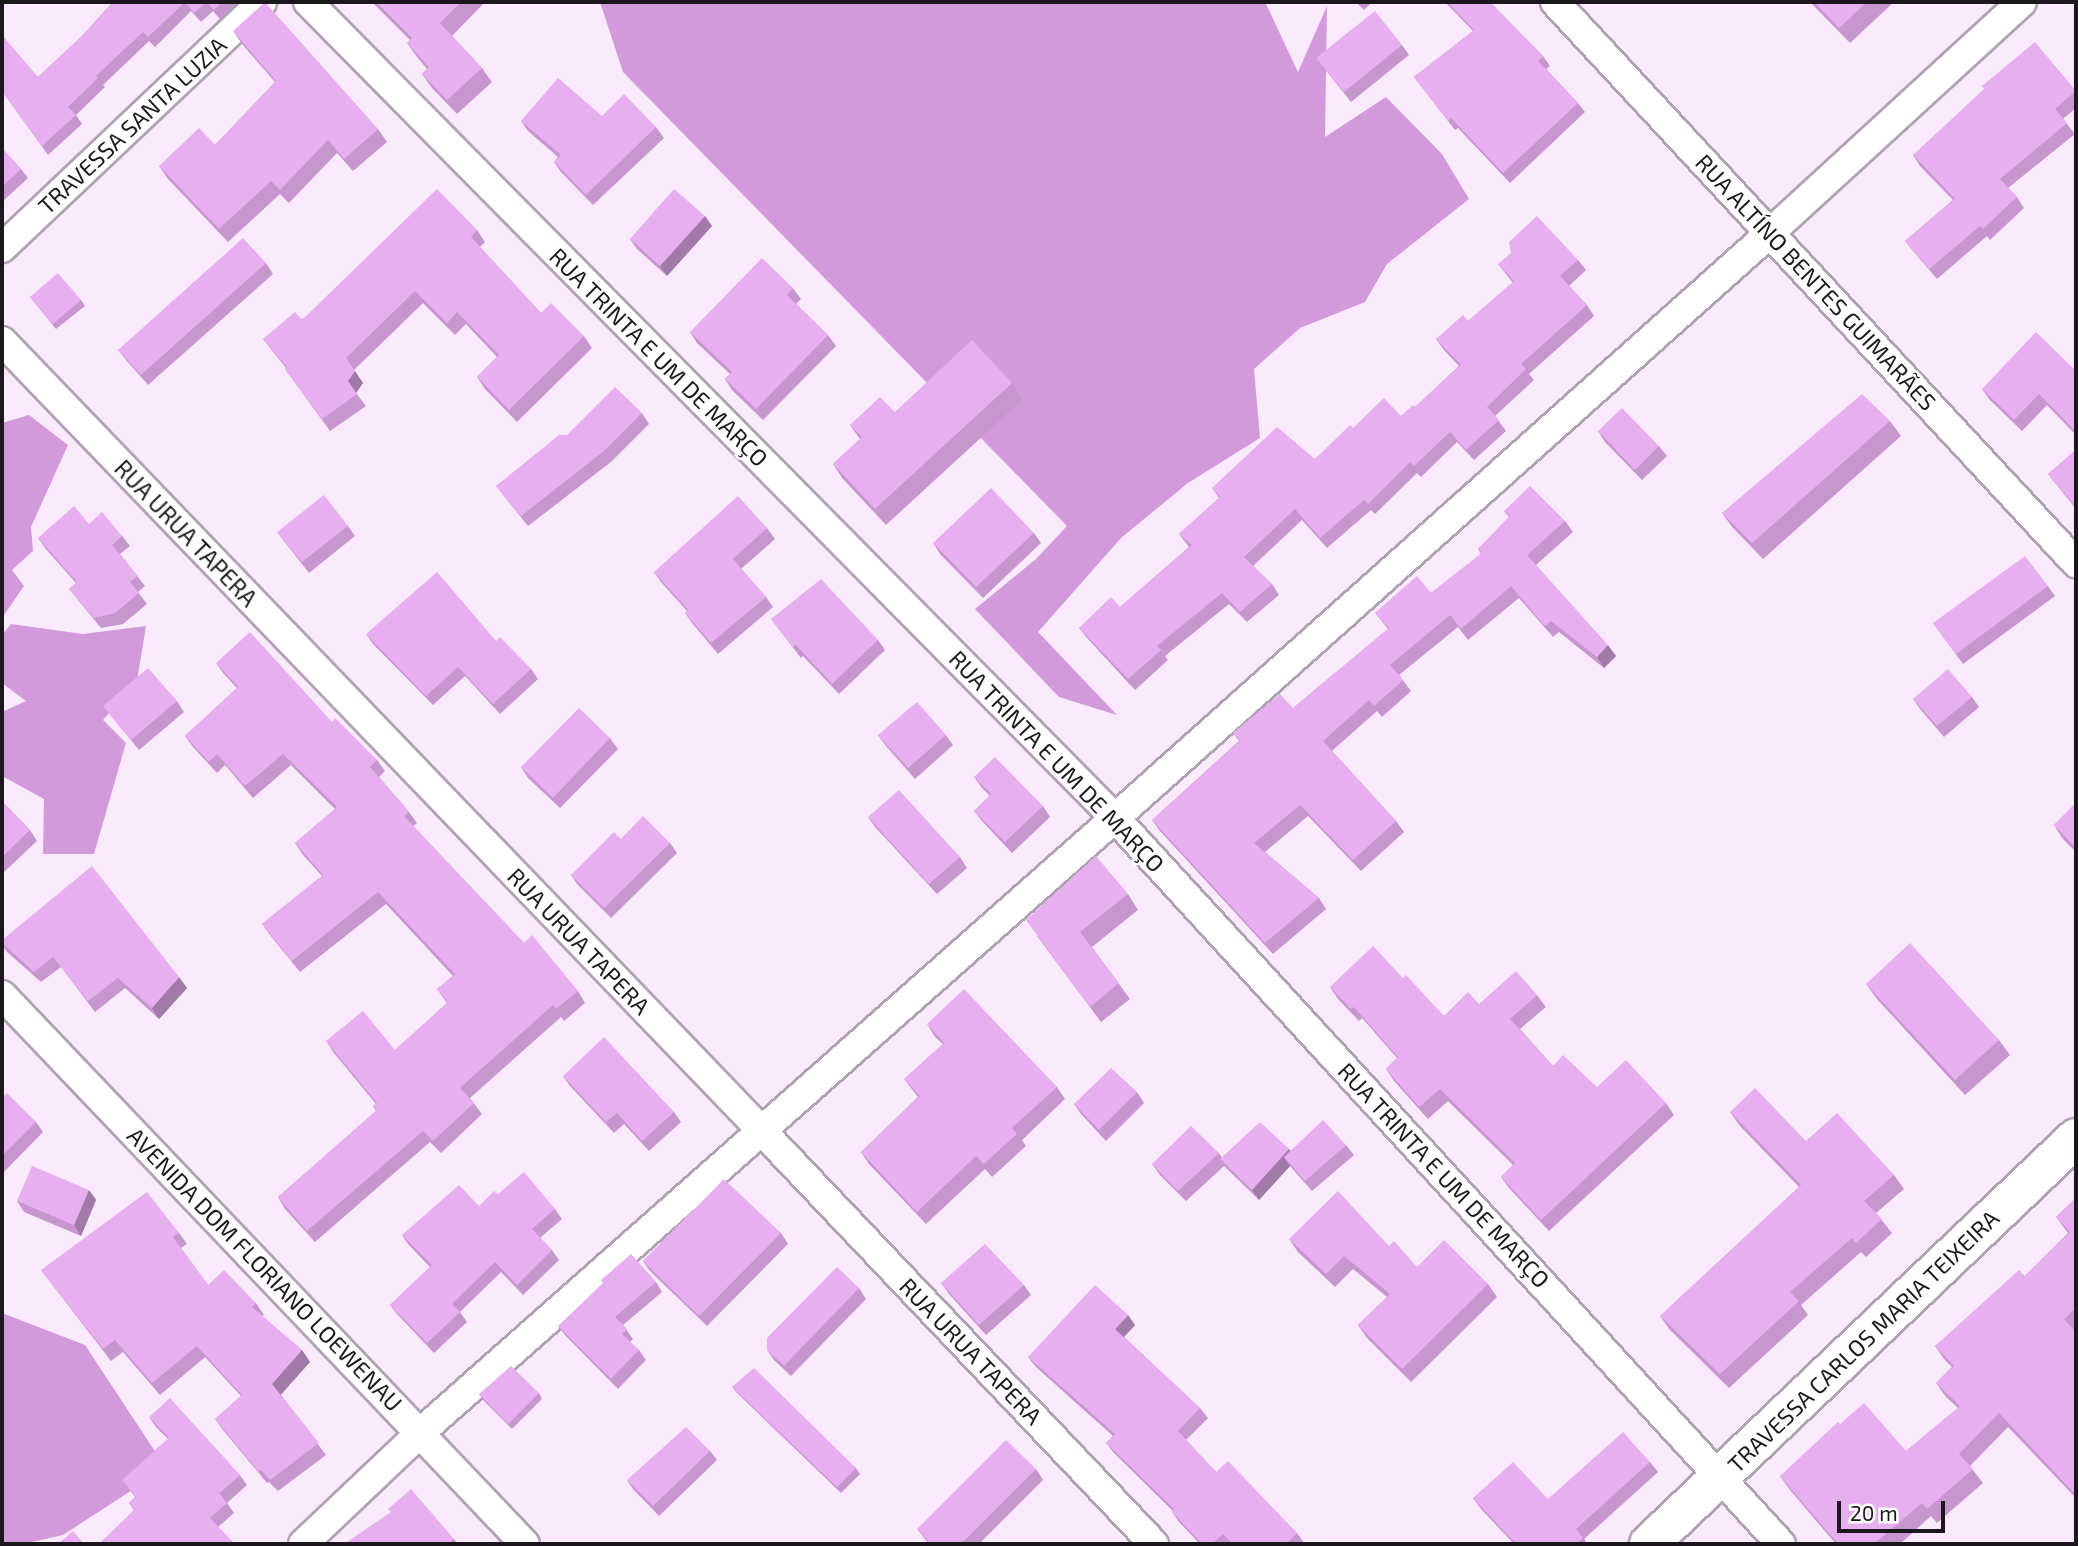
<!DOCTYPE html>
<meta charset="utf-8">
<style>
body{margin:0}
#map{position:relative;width:2078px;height:1546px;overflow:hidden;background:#fbeafe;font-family:"Exo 2",sans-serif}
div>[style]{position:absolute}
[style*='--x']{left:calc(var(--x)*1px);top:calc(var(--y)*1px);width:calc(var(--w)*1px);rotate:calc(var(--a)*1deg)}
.forest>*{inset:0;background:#d29adb}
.roads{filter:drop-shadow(2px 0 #b1a1b4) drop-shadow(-2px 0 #b1a1b4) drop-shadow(0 2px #b1a1b4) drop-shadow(0 -2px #b1a1b4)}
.minor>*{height:28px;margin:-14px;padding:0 14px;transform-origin:14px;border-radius:14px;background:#fff}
.secondary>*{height:38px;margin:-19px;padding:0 19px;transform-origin:19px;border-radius:19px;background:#fff}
.wall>*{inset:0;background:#c796ce}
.shaded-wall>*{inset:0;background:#a27aa8}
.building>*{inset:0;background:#e7aef0}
span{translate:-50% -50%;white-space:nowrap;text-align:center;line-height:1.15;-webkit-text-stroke:5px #fefefe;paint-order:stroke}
.street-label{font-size:23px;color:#1c161d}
.frame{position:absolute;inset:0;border:4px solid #1c161d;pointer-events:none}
.scale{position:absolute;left:1837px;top:1501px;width:108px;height:32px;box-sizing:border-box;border:4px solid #1c161d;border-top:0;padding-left:9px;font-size:21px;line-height:24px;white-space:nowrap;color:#1c161d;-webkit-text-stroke:5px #fefefe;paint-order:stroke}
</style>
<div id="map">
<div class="forest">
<i style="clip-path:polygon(600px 2px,1265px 2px,1298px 72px,1327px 6px,1325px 137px,1386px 97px,1442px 154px,1469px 199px,1387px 264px,1365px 302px,1300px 328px,1254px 369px,1260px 438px,1188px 483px,1121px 538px,1038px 632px,1117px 715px,1059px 697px,975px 609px,1036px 559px,1067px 526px,623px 72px)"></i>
<i style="clip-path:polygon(29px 415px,68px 445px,31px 527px,33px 551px,12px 570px,24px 586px,2px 618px,2px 423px)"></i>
<i style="clip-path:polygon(11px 624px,83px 634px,146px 626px,137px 681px,103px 720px,126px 743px,94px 854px,43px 854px,44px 799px,2px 776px,2px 712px,26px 701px,2px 683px,2px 635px)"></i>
<i style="clip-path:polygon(2px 1313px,85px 1345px,166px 1468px,63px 1535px,23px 1544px,2px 1544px)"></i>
</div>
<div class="roads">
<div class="minor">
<i style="--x:308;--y:2;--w:1148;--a:45.32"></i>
<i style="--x:1115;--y:818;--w:985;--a:47.47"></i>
<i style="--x:1555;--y:2;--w:766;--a:47.12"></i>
<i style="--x:2;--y:248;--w:358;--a:-43.4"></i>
<i style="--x:2;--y:341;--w:1093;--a:46.11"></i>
<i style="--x:760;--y:1129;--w:572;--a:46.49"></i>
<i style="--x:2;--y:995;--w:758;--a:46.39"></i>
<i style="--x:303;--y:1544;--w:163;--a:-43.5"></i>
<i style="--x:421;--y:1432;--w:927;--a:-41.5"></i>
<i style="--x:1115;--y:818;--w:880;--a:-41.77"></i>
<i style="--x:1771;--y:232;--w:340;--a:-42.5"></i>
</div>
<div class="secondary">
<i style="--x:1649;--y:1544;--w:589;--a:-43.56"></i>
</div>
</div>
<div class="wall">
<i style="clip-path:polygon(111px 2px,238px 2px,220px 19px,213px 11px,201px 22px,191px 11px,155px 47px,149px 41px,103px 85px,105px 87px,76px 115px,82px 124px,48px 155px,2px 91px,38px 77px,82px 36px,112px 3px)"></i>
<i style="clip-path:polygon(372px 2px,485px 2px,452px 36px,482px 68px,492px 82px,457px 114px,432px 88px,422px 74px,427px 69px,417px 57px,407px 43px,410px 40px)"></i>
<i style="clip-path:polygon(1356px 2px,1372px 2px,1364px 10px)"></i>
<i style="clip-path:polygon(1445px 2px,1490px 2px,1543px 56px,1550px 66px,1546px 69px,1578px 103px,1585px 112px,1510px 183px,1458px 128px,1455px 130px,1414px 77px,1473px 31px)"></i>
<i style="clip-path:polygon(1810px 2px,1894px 2px,1850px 43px)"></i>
<i style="clip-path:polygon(233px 31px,378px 129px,387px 142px,353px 171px,337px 153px,289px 203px,280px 194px,228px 242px,168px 179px,159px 166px,215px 145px,275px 82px,242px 44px)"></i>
<i style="clip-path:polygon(1402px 45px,1409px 55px,1351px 102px,1316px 58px)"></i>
<i style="clip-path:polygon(2076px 91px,2076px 108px,2063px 119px,2075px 134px,2008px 188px,2017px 197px,2024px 208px,1990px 240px,1987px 236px,1937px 279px,1913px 251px,1905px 241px,1953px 200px,1920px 166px,1913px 155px)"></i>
<i style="clip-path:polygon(602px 116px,656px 127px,664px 138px,593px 205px,561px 172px,554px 162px,558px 157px,528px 131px,521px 121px)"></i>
<i style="clip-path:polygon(2px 148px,21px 169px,28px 178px,2px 202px)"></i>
<i style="clip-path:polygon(705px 216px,712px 226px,667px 276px,637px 249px,630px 239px)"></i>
<i style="clip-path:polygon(477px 230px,485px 242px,480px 247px,541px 313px,584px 336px,592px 348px,517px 422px,485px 389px,477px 377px,497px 357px,466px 324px,455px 335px,423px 303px,354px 370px,363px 383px,356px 393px,366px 406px,330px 431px,285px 369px,286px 368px,263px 339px)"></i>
<i style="clip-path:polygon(1578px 260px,1586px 270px,1569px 286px,1587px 305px,1594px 316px,1529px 374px,1534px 380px,1495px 416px,1506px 431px,1474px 460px,1457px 442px,1421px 477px,1417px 473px,1375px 514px,1371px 510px,1327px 548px,1302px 520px,1253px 566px,1272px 584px,1279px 595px,1247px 622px,1229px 604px,1165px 656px,1168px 660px,1135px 690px,1087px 638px,1079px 628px,1120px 607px,1189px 547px,1179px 534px,1219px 498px,1212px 488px,1315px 459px,1353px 428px,1401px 416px,1415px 407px,1459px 366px,1444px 350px,1436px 339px,1468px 321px,1513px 283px,1498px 264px)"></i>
<i style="clip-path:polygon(266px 263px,273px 274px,148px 385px,126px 360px,118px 350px)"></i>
<i style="clip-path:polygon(793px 288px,801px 299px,796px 304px,828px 335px,836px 346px,763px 420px,732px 390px,725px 379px,730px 374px,697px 343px,690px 332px)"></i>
<i style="clip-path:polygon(30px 297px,81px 300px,85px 306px,56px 329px)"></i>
<i style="clip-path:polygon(2076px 371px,2076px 435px,2047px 405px,2022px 431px,1989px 399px,1982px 389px)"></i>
<i style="clip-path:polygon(1012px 383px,1023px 399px,886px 525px,843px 479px,833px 464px,860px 439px,850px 425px,895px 412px)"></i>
<i style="clip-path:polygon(642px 413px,649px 424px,611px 462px,528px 526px,496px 486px,567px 435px)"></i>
<i style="clip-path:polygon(1890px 421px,1901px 436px,1763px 559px,1733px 528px,1722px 513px)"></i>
<i style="clip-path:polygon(1598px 431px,1659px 446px,1667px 456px,1642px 480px,1605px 442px)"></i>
<i style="clip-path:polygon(2076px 450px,2076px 509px,2048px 474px)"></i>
<i style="clip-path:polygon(1504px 511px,1565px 521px,1573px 532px,1536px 565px,1616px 656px,1604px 668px,1559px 632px,1553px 637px,1519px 598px,1468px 640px,1458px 627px,1399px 675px,1411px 691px,1382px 717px,1377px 711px,1332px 751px,1396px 821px,1404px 832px,1361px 871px,1308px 816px,1265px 852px,1319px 898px,1326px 909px,1273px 954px,1160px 831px,1152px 820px,1239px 741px,1233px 733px,1293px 708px,1388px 629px,1375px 613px,1431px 593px,1481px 554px,1478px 549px,1509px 517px)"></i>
<i style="clip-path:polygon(89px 524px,122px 536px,130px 546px,120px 554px,145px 586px,138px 592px,147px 604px,123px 624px,101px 628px,69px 589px,76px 583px,45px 548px,38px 538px)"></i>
<i style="clip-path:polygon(348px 526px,355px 536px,309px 573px,277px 532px)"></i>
<i style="clip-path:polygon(767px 528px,775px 539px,741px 569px,766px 597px,773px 607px,718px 654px,692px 623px,685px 613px,687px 611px,661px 582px,654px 572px)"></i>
<i style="clip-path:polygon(1034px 533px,1041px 543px,983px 598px,940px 554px,933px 543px)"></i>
<i style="clip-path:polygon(2048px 586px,2055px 596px,1963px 664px,1933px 623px)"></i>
<i style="clip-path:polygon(771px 619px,878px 640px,885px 650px,839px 694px,803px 656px,801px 658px)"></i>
<i style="clip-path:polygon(366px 634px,496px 641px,531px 669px,538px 679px,500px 714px,465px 676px,433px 705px,373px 644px)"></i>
<i style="clip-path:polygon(216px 663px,332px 722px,377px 760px,385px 771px,379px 777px,409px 812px,417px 823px,413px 826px,524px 943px,578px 991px,585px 1003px,564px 1021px,561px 1017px,470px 1098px,482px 1114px,441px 1153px,430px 1142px,315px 1242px,285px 1209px,278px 1197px,376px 1111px,373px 1106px,376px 1104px,334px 1053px,326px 1041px,395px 1050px,447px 1003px,437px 989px,453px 976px,386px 904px,300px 972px,270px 935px,262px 924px,322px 876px,303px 855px,295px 843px,335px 809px,291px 765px,253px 798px,225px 765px,217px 773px,193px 747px,185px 736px,237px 688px,224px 674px)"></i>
<i style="clip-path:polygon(1972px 697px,1979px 707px,1944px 737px,1920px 709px,1913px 699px)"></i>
<i style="clip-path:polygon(177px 701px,184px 712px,139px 750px,103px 706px)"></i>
<i style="clip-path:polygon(878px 735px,946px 735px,953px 745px,915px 779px,886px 746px)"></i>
<i style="clip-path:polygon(610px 738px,618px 749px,560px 808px,528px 778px,521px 767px)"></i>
<i style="clip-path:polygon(974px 777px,1043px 806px,1050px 817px,1012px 853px,982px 821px,974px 811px,990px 796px,982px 788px)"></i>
<i style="clip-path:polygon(2px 801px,30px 830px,37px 841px,2px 874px)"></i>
<i style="clip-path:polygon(2076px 803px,2076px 852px,2063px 839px,2054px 825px)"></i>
<i style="clip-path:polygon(868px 817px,960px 857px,967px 868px,937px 894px,875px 827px)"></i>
<i style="clip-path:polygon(621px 839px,670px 843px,677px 853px,611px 918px,578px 885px,571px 875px)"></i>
<i style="clip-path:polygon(1128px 894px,1138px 910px,1092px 947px,1130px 999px,1101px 1022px,1037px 936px)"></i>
<i style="clip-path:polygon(2px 940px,187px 988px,159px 1019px,125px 988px,95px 1012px,61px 967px,41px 982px,7px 952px,2px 944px)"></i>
<i style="clip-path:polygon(1403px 978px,1444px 1016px,1479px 1004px,1537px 995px,1546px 1007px,1520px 1029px,1553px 1066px,1597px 1087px,1666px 1103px,1674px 1115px,1549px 1231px,1509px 1188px,1501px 1177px,1513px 1165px,1448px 1101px,1428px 1119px,1394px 1081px,1386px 1069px,1397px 1058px,1362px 1018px,1359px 1021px,1338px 999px,1330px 987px)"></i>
<i style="clip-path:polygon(1866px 984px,1999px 1040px,2010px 1055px,1965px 1095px,1877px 999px)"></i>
<i style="clip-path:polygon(927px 1024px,1057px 1087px,1065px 1099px,1022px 1140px,1026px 1146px,992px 1177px,985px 1169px,926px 1224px,869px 1164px,861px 1152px,918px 1097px,904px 1079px,943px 1044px,935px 1037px)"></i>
<i style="clip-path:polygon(563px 1076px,674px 1112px,681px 1122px,649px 1151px,624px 1124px,614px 1133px,570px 1086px)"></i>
<i style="clip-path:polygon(1137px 1092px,1144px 1103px,1106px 1141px,1081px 1114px,1074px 1104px)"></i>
<i style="clip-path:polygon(2px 1098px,36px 1122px,43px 1132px,2px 1174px)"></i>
<i style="clip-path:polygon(1730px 1112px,1894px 1175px,1904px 1189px,1876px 1213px,1892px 1233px,1866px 1257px,1861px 1252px,1801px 1305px,1808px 1315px,1729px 1388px,1670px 1330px,1660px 1316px,1799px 1187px,1740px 1126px)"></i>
<i style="clip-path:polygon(1346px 1145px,1354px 1155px,1312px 1191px,1290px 1166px,1259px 1200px,1224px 1166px,1186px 1201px,1160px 1175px,1152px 1164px,1219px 1153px,1222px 1158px,1289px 1149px,1290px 1151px)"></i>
<i style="clip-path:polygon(89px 1190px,96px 1200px,81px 1236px,24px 1212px,17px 1201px)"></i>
<i style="clip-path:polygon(498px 1194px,555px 1209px,562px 1219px,540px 1238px,552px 1250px,559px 1260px,523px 1295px,501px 1272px,460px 1312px,467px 1322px,434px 1353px,397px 1314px,390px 1305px,430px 1267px,408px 1244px,402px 1235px,479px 1206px)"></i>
<i style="clip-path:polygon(2076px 1198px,2076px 1498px,2008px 1427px,1970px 1466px,1983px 1483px,1937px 1523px,1931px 1516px,1900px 1544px,1836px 1544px,1790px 1490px,1780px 1476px,1840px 1424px,1906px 1451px,1958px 1408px,1946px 1397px,1936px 1383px,1952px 1367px,1945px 1360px,1935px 1346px,2025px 1276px,2068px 1233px,2056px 1217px)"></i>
<i style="clip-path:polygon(179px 1233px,187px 1244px,181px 1248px,208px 1285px,256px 1303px,264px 1315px,262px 1316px,302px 1350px,310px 1362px,281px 1395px,326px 1455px,278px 1491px,269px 1482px,267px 1483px,223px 1430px,215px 1419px,241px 1396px,205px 1357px,160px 1395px,123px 1352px,111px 1361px,41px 1270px)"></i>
<i style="clip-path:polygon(781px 1233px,788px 1244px,707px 1326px,650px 1271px,643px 1261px)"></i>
<i style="clip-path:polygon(1289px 1239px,1389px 1246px,1417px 1267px,1488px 1284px,1497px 1297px,1411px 1382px,1367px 1338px,1358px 1325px,1387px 1297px,1353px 1269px,1335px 1287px,1298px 1252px)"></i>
<i style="clip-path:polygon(656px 1282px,662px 1292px,623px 1325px,633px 1339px,630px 1342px,639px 1350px,646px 1360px,618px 1389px,565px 1335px,558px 1326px)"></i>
<i style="clip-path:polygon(941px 1283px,1024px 1285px,1031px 1295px,986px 1335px,949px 1294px)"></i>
<i style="clip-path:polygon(859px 1288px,866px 1299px,791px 1376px,774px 1360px,767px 1350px)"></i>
<i style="clip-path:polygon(1135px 1325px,1124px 1337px,1200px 1408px,1208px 1418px,1186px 1440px,1216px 1472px,1297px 1533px,1305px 1544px,1200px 1544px,1179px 1522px,1172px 1512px,1173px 1511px,1114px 1453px,1106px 1443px,1113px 1436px,1036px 1367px,1028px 1357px)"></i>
<i style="clip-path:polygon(732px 1387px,856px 1468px,860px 1474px,841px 1493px,736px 1392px)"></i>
<i style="clip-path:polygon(539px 1393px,542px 1399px,512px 1429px,483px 1400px,479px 1394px)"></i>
<i style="clip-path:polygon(149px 1417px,240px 1475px,247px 1485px,227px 1503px,225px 1500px,234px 1513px,218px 1527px,134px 1510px,129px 1503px,135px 1497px,122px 1480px,168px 1439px,156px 1427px)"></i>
<i style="clip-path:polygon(710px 1451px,717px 1460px,659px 1516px,633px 1489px,627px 1480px)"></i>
<i style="clip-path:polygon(1650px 1462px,1658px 1472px,1584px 1539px,1588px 1544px,1514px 1544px,1481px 1509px,1473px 1498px,1548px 1499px)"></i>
<i style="clip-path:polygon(1036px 1469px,1043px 1480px,979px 1544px,929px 1544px,917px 1529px)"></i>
<i style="clip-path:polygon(454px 1539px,458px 1544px,344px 1544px)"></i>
</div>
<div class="shaded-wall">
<i style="clip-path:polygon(705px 216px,712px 226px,667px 276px,660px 266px)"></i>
<i style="clip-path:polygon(355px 371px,363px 383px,356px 393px,348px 381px)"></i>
<i style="clip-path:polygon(1608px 645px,1616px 656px,1604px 668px,1597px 657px)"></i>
<i style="clip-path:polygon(179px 977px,187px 988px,159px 1019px,152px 1008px)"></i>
<i style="clip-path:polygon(1289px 1149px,1296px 1159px,1284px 1157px,1290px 1166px,1259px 1200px,1252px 1190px)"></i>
<i style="clip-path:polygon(89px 1190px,96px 1200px,81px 1236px,74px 1225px)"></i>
<i style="clip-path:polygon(1128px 1315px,1135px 1325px,1122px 1339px,1115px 1329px)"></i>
<i style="clip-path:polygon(302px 1350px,310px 1362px,280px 1395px,272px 1384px)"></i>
</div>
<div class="building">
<i style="clip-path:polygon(113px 2px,222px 2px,214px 10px,207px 2px,194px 13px,185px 2px,148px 37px,143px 32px,96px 76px,98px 78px,68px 107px,76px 115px,42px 146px,2px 91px,2px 35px,38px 77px,82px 36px)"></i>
<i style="clip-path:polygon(265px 2px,378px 129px,344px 159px,328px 140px,280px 190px,271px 181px,219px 229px,159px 166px,199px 128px,215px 145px,276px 81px,233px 31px)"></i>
<i style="clip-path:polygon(376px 2px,461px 2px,440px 23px,482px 68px,447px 100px,422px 74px,429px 67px,407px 43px,412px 38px)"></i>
<i style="clip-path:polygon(1447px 2px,1490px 2px,1543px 56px,1538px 61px,1578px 103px,1503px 173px,1451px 118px,1448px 121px,1414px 77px,1474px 30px)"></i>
<i style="clip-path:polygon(1814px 2px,1867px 2px,1839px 28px)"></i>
<i style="clip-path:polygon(1375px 11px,1402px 45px,1344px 92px,1316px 58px)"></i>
<i style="clip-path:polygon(2035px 42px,2076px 91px,2055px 109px,2067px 123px,2000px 179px,2017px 197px,1983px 229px,1980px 226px,1929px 269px,1905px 241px,1955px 199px,1913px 155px,1984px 89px,1982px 86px)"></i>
<i style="clip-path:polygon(558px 78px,602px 116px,624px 94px,656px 127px,586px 195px,554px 162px,561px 155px,521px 121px)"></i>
<i style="clip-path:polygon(2px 148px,21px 169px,2px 187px)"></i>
<i style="clip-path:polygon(437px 189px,477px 230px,471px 237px,541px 313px,551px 303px,584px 336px,509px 410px,477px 377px,499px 355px,457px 312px,447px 323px,415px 291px,346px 358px,355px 371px,348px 381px,357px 394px,322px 419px,285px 369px,287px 367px,263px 339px,295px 312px,302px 320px)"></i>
<i style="clip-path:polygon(674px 189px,705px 216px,660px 266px,630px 239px)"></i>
<i style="clip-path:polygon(1537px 216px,1578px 260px,1560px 276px,1587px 305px,1521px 364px,1526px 369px,1487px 407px,1499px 420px,1466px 450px,1450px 432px,1414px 466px,1410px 462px,1368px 504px,1364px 500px,1320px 538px,1295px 509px,1244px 557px,1272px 584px,1240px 612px,1222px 593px,1157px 646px,1161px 650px,1128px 679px,1079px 628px,1111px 597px,1120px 607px,1192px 545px,1179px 534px,1220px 497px,1212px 488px,1277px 427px,1315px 459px,1350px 425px,1353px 428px,1384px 398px,1401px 416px,1413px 405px,1415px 407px,1461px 365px,1436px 339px,1463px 315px,1468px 321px,1514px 281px,1498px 264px,1511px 253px,1509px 242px)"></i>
<i style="clip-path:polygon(243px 238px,266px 263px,141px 375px,118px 350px)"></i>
<i style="clip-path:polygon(762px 258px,793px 288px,787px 295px,828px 335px,756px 409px,725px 379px,732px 372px,690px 332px)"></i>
<i style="clip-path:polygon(58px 273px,81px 300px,53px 324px,30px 297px)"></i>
<i style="clip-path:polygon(2036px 332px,2076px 371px,2076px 432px,2039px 394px,2014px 420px,1982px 389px)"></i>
<i style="clip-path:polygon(972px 340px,1012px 383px,875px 509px,833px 464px,862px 437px,850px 425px,880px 397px,895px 412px)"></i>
<i style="clip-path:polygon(615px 387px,642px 413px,604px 451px,521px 516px,496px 486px,559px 435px,567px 435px)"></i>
<i style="clip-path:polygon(1862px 394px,1890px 421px,1752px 543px,1722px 513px)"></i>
<i style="clip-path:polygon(1622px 408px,1659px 446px,1635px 470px,1598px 431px)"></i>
<i style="clip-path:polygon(2076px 450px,2076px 507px,2048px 474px)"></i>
<i style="clip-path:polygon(1530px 486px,1565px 521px,1527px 555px,1608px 645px,1597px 657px,1551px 621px,1545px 626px,1511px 586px,1461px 629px,1450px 615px,1390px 665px,1403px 680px,1374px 706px,1369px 700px,1323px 741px,1396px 821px,1353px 860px,1300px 805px,1254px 843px,1319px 898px,1265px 943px,1152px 820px,1240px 741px,1233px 733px,1280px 694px,1293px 708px,1389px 628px,1375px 613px,1417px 576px,1431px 593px,1482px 553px,1478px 549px,1510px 516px,1504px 511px)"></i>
<i style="clip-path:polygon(991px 488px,1034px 533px,976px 587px,933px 543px)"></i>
<i style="clip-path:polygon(324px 495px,348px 526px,302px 562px,277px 532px)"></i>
<i style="clip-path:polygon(738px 496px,767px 528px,733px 559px,766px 597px,711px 643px,685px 613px,688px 610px,654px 572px)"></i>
<i style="clip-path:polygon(74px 506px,89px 524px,102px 512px,122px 536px,112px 545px,138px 576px,130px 582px,139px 593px,115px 613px,94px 618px,69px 589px,77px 582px,38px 538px)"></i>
<i style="clip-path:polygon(2025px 556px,2048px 586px,1956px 654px,1933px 623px)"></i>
<i style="clip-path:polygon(437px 572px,496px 641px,500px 637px,531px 669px,493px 704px,458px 667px,426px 696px,366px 634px)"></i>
<i style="clip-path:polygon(821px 579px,878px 640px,832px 684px,796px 645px,793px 647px,771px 619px)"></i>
<i style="clip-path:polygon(250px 632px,332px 722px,335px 718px,377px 760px,370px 767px,409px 812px,404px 816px,524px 943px,532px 935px,578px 991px,556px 1009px,553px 1005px,460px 1088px,474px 1103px,433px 1141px,423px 1131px,307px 1231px,278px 1197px,377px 1110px,373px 1106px,377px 1103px,326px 1041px,363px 1011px,395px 1050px,448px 1002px,437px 989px,455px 974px,378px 892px,292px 961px,262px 924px,323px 875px,295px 843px,337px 807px,283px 754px,245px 786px,217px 754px,209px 762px,185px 736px,238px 687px,216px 663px)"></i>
<i style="clip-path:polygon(148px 668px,177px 701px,131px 740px,103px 706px)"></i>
<i style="clip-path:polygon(1948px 669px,1972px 697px,1937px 726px,1913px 699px)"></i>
<i style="clip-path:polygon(917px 702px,946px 735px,908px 768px,878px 735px)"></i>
<i style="clip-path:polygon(579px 708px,610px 738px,553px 798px,521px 767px)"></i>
<i style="clip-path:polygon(995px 757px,1043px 806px,1005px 842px,974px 811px,991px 794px,974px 777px)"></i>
<i style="clip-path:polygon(899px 790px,960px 857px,929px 884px,868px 817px)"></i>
<i style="clip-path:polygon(2px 801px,30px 830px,2px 857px)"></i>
<i style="clip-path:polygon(2076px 803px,2076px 848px,2054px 825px)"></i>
<i style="clip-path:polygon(643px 816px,670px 843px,604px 908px,571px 875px,614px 832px,621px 839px)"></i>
<i style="clip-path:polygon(1096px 856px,1128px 894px,1080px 932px,1119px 983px,1090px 1007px,1026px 920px)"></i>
<i style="clip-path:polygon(92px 866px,179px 977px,152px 1008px,118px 978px,88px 1001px,53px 957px,34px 972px,2px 943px,2px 940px)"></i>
<i style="clip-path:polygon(1910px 943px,1999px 1040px,1955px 1080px,1866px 984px)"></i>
<i style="clip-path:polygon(1373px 946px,1403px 978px,1406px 975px,1444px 1016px,1468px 992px,1479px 1004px,1516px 971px,1537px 995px,1510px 1019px,1553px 1066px,1563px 1055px,1597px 1087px,1626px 1060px,1666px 1103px,1541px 1220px,1501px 1177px,1515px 1163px,1440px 1089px,1419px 1107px,1386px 1069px,1398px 1057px,1354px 1007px,1351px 1009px,1330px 987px)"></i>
<i style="clip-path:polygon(964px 989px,1057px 1087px,1012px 1128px,1017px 1134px,984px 1164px,976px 1156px,917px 1212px,861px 1152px,920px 1096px,904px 1079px,944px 1043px,927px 1024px)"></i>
<i style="clip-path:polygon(604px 1037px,674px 1112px,642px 1141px,617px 1113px,606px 1122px,563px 1076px)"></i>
<i style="clip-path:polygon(1111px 1068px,1137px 1092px,1099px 1130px,1074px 1104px)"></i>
<i style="clip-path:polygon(1755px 1088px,1806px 1141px,1837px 1113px,1894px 1175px,1864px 1201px,1882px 1219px,1856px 1243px,1852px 1238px,1790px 1292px,1799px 1301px,1720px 1374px,1660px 1316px,1801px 1185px,1730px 1112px)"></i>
<i style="clip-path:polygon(7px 1093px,36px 1122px,2px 1156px,2px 1098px)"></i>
<i style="clip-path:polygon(1323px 1120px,1346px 1145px,1305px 1181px,1284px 1157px)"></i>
<i style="clip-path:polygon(1260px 1122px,1289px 1149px,1252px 1190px,1220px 1159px)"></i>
<i style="clip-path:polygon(1191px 1126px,1219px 1153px,1178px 1191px,1152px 1164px)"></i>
<i style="clip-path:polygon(32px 1166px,89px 1190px,74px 1225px,17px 1201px)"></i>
<i style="clip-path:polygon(524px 1172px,555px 1209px,532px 1229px,552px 1250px,517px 1285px,495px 1262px,452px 1304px,460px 1312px,427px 1343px,390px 1305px,432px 1265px,402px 1235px,459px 1185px,479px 1206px,494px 1191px,498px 1194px)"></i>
<i style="clip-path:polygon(724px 1179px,781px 1233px,699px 1316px,643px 1261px)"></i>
<i style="clip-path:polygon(1338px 1191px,1389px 1246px,1394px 1241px,1417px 1267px,1444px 1240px,1488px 1284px,1402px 1369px,1358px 1325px,1390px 1294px,1344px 1256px,1326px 1274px,1289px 1239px)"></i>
<i style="clip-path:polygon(147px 1192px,179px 1233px,173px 1237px,208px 1285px,224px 1270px,256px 1303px,252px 1307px,302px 1350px,272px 1384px,319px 1443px,270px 1480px,261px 1470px,259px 1472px,215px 1419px,242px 1395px,197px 1346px,152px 1383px,115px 1340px,103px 1349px,41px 1270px)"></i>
<i style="clip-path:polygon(2076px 1198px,2076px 1308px,2064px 1319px,2076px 1332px,2076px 1491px,2074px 1493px,1999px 1413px,1959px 1454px,1973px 1469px,1927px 1509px,1922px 1503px,1874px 1544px,1838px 1544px,1780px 1476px,1838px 1422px,1840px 1424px,1864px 1403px,1906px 1451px,1960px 1406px,1936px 1383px,1954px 1366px,1935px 1346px,2019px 1270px,2025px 1276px,2070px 1232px,2056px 1217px)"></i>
<i style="clip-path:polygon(985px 1244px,1024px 1285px,979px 1325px,941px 1283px)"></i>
<i style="clip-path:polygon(631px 1254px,656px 1282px,615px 1317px,627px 1329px,622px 1334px,639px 1350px,611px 1379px,558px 1326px,603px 1283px,601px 1280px)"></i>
<i style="clip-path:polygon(837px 1267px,859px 1288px,784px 1366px,767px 1350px,767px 1338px)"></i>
<i style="clip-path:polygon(1095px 1285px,1128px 1315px,1115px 1329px,1200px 1408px,1178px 1431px,1216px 1472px,1228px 1461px,1297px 1533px,1286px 1544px,1233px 1544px,1223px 1534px,1212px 1544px,1202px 1544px,1172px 1512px,1174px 1509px,1106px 1443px,1115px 1434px,1028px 1357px)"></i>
<i style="clip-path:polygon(511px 1366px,539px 1393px,508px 1424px,479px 1394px)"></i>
<i style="clip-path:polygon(754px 1368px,856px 1468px,837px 1487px,732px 1387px)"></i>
<i style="clip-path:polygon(170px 1398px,240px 1475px,220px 1493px,217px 1490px,227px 1503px,210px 1518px,235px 1544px,99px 1544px,135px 1509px,129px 1503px,136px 1497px,122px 1480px,169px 1438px,149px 1417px)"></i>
<i style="clip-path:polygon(686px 1427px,710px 1451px,653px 1506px,627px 1480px)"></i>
<i style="clip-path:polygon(1623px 1432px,1650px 1462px,1576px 1529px,1583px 1538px,1576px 1544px,1516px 1544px,1473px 1498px,1513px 1462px,1548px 1499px)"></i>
<i style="clip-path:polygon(1006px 1440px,1036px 1469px,961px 1544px,931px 1544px,917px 1529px)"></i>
<i style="clip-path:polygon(411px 1489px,454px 1539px,450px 1542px,452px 1544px,344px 1544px,391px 1512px,388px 1509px)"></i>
<i style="clip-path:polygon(73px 1531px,84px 1544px,58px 1544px)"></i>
</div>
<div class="street-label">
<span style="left:132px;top:125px;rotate:-43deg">TRAVESSA SANTA LUZIA</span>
<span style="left:1816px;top:282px;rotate:47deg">RUA ALTÍNO BENTES GUIMARÃES</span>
<span style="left:659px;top:357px;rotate:45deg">RUA TRINTA E UM DE MARÇO</span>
<span style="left:186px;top:533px;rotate:46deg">RUA URUA TAPERA</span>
<span style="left:1057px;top:761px;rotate:46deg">RUA TRINTA E UM DE MARÇO</span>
<span style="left:579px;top:941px;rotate:46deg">RUA URUA TAPERA</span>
<span style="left:1444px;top:1175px;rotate:47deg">RUA TRINTA E UM DE MARÇO</span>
<span style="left:265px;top:1269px;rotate:46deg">AVENIDA DOM FLORIANO LOEWENAU</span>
<span style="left:1863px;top:1341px;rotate:-44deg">TRAVESSA CARLOS MARIA TEIXEIRA</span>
<span style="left:971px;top:1351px;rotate:46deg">RUA URUA TAPERA</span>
</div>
<div class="frame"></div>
<div class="scale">20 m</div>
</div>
